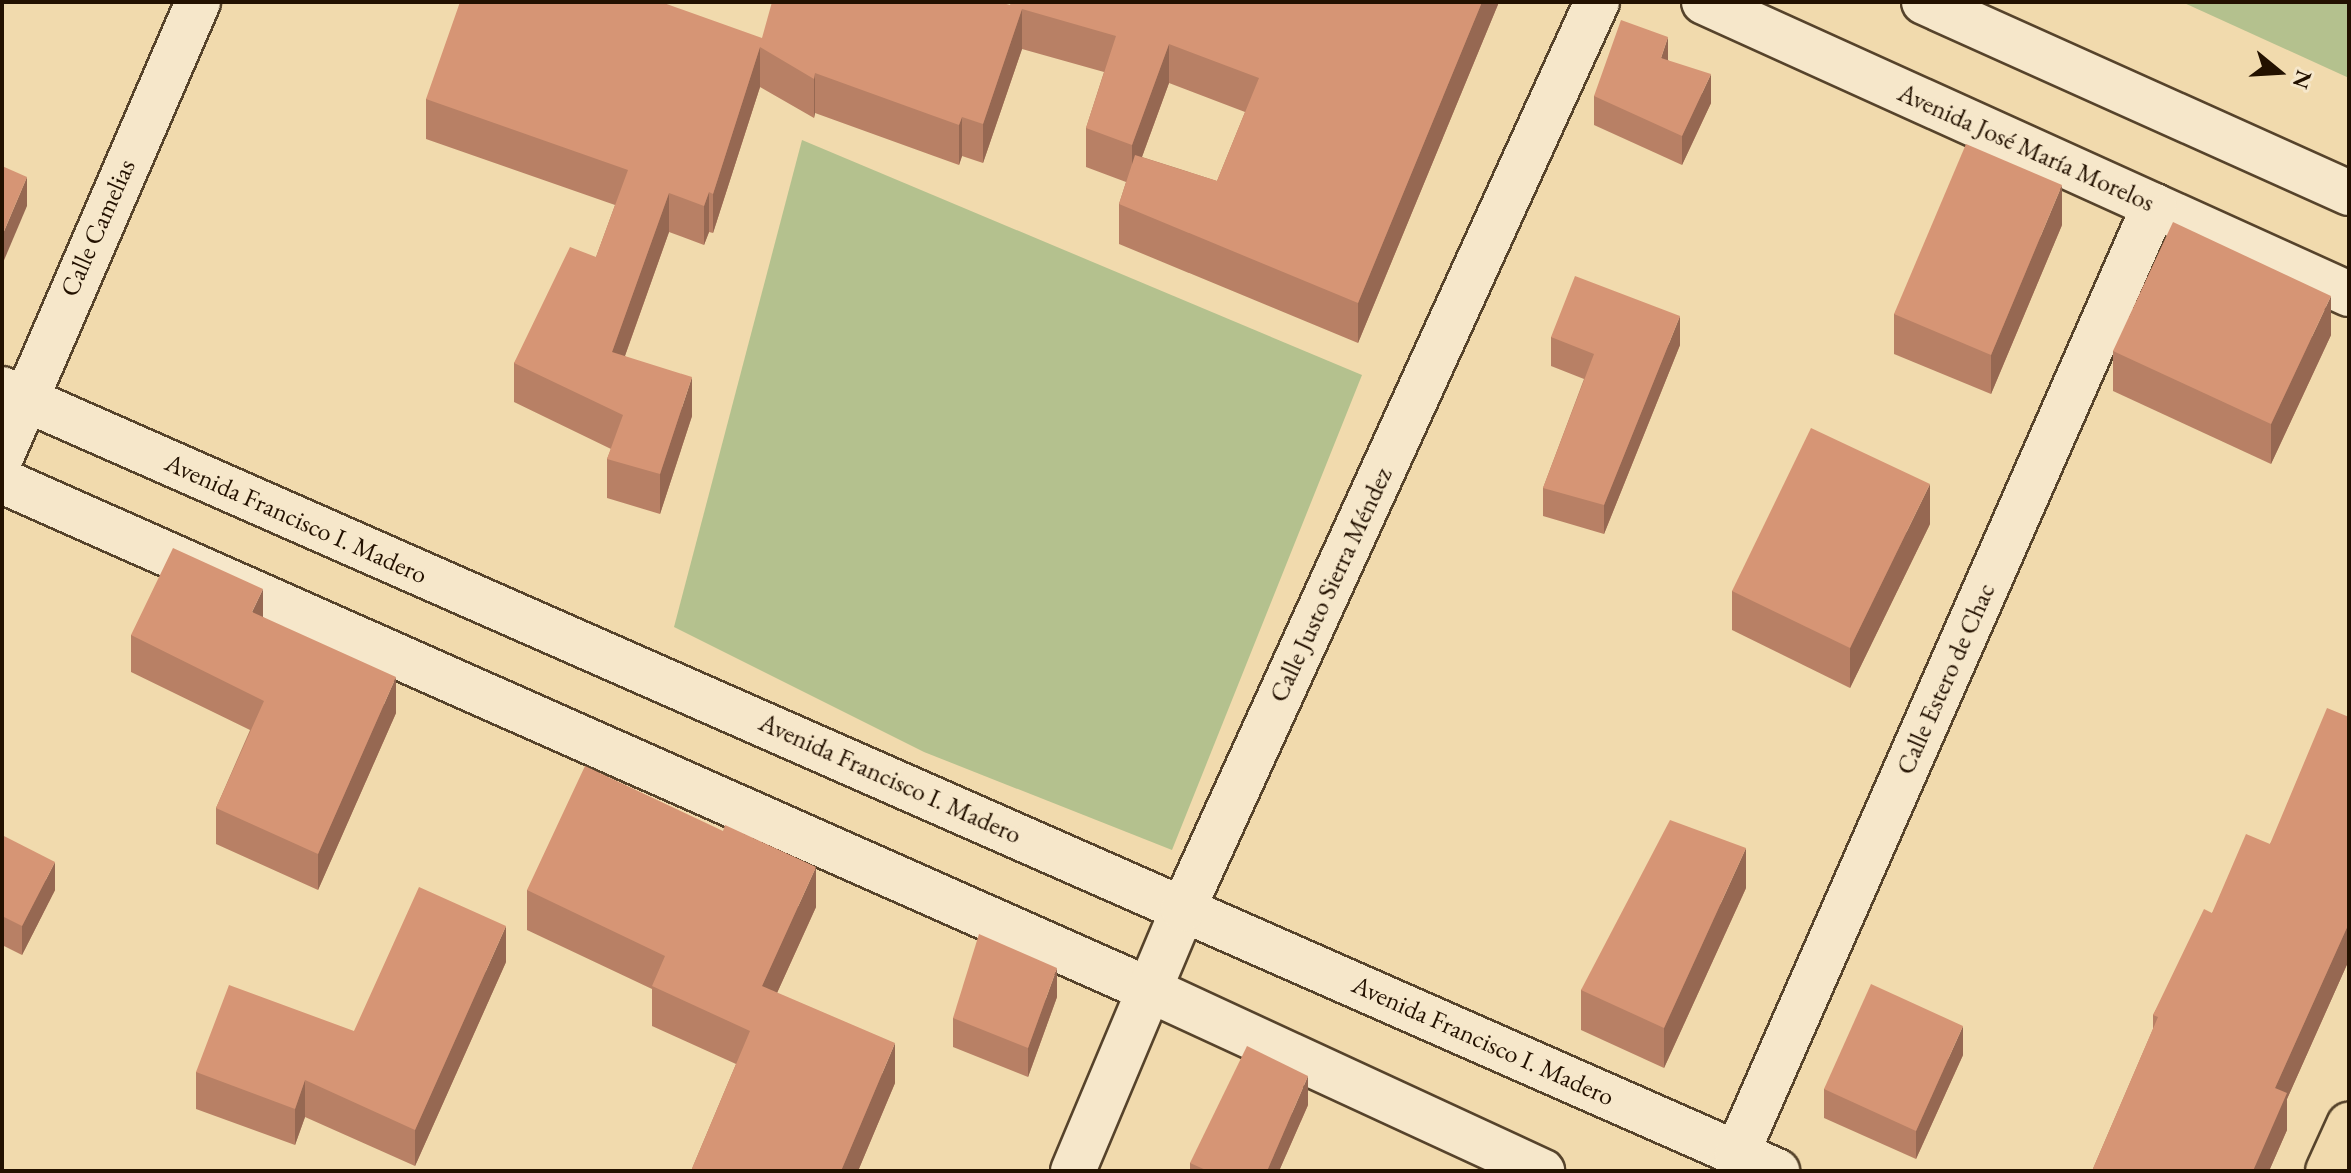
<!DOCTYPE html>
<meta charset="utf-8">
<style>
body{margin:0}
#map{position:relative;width:2351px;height:1173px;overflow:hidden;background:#f1daad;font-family:"EB Garamond",serif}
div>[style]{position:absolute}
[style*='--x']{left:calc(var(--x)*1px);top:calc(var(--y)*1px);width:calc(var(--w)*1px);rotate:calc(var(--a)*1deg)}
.green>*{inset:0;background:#b4c18e}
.roads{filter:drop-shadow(2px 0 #56432b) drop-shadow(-2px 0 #56432b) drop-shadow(0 2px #56432b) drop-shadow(0 -2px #56432b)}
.minor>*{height:44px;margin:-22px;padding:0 22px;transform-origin:22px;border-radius:22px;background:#f6e7ca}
.major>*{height:44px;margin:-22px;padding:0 22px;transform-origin:22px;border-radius:22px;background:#f1daad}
.wall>*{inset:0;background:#b88065}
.shaded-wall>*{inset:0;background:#966852}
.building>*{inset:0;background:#d69575}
span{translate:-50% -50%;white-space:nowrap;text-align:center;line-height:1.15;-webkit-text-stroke:7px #f6e7ca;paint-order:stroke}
.street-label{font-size:26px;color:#231100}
.frame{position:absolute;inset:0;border:4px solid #231100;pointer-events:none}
.north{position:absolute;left:2239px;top:32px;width:80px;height:80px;-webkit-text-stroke:6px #f6e7ca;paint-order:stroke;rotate:108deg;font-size:22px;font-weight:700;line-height:32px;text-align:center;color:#231100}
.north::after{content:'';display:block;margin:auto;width:28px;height:36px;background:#231100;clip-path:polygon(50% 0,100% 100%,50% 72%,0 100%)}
</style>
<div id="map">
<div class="green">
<i style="clip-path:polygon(2182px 2px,2349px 2px,2349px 78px)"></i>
<i style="clip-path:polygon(802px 140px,1362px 375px,1172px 850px,924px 752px,674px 627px)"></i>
</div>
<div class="roads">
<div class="minor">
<i style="--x:1704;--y:2;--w:708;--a:24.36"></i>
<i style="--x:1924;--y:2;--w:466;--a:24.2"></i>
<i style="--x:2;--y:389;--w:1940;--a:23.78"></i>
<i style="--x:2;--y:455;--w:494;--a:-66.6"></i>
<i style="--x:2;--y:481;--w:1258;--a:23.92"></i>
<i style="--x:1152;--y:991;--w:430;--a:24.8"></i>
<i style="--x:1737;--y:1153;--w:1035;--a:-66.23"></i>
<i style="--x:1073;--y:1171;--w:284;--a:-67.2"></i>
<i style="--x:1183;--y:909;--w:997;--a:-65.47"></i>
</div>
<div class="major">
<i style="--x:2328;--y:1171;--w:51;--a:-65.5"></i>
</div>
</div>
<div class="wall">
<i style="clip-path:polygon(evenodd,1499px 2px,1358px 343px,1119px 244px,1119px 204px,1126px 182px,1086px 167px,1086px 128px,1104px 72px,1022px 49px,983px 163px,962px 156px,959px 165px,815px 113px,814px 118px,760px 87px,713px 233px,709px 232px,704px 245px,669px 232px,625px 356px,692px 416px,660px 514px,607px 498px,607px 459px,611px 449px,514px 402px,514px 363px,596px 257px,615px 205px,426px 139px,426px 99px,762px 38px,1010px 5px,1499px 2px,1169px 83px,1245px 112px,1217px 181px,1142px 157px,1169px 83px)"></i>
<i style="clip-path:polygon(1668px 60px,1711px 103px,1682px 165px,1594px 125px,1594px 96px)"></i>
<i style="clip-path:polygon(2062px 225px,1991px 394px,1894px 354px,1894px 314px)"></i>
<i style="clip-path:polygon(2331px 335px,2271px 464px,2113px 391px,2113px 351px)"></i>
<i style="clip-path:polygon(1551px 337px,1680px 345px,1604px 534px,1543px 516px,1543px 488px,1584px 379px,1551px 366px)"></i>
<i style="clip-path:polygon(1930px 524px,1850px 688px,1732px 630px,1732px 591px)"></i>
<i style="clip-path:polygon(263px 617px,396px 713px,318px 890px,216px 844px,216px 808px,250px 730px,131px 672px,131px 635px)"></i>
<i style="clip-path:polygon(2349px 717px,2349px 960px,2287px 1099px,2287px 1130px,2269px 1171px,2092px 1171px,2153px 1029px,2153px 1015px,2212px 913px,2270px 844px)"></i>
<i style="clip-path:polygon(2px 835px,55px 890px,22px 955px,2px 945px)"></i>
<i style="clip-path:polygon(1746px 888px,1664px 1068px,1581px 1030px,1581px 990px)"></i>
<i style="clip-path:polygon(527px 890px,816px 907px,777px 993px,895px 1083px,858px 1171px,691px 1171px,736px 1064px,652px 1026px,652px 989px,527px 930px)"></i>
<i style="clip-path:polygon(506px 962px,415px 1166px,305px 1117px,295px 1145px,196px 1109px,196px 1072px,354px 1031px)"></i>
<i style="clip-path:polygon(1057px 997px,1028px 1077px,953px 1047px,953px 1018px)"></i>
<i style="clip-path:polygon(1963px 1055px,1916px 1159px,1824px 1118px,1824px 1089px)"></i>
<i style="clip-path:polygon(1308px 1105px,1279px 1171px,1190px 1171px,1190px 1163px)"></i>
</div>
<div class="shaded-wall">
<i style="clip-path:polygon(1482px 2px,1499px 2px,1358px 343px,1358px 303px)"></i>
<i style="clip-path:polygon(1022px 9px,1022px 49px,983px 163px,983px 124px)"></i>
<i style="clip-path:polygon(1668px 37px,1668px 66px,1661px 58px)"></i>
<i style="clip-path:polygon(1169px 44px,1169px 83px,1132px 184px,1132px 145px)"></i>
<i style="clip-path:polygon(760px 47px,760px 87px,713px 233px,713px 194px)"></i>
<i style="clip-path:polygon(815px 73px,815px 113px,814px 118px,814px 79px)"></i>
<i style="clip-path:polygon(1711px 74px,1711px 103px,1682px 165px,1682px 136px)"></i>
<i style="clip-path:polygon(962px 117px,962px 156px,959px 165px,959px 125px)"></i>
<i style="clip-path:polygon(27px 177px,27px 206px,2px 265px,2px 236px)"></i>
<i style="clip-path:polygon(2062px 185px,2062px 225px,1991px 394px,1991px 355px)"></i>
<i style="clip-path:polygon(709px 192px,709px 232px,704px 245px,704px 206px)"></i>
<i style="clip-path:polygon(669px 193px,669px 232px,612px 392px,612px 352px)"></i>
<i style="clip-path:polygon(2331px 296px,2331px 335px,2271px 464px,2271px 424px)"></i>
<i style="clip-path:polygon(1680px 316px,1680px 345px,1604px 534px,1604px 505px)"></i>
<i style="clip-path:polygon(692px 377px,692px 416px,660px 514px,660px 474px)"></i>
<i style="clip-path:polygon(1930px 484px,1930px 524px,1850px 688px,1850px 648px)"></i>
<i style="clip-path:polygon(263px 589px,263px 625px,252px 612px)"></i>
<i style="clip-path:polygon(396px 677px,396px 713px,318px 890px,318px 854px)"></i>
<i style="clip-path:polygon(1746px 848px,1746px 888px,1664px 1068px,1664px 1028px)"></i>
<i style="clip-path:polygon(55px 862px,55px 890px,22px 955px,22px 926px)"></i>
<i style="clip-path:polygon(816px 867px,816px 907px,762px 1026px,762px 986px)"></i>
<i style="clip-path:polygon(2349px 923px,2349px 960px,2287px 1099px,2287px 1130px,2269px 1171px,2253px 1171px,2275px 1088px)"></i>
<i style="clip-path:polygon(506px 926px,506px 962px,415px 1166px,415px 1130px)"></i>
<i style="clip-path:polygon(1057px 968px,1057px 997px,1028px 1077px,1028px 1048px)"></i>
<i style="clip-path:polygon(1963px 1026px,1963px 1055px,1916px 1159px,1916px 1131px)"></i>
<i style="clip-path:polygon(895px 1043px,895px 1083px,858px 1171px,841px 1171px)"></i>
<i style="clip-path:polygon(1308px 1076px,1308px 1105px,1279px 1171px,1267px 1171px)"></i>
<i style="clip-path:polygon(305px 1080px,305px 1117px,295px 1145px,295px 1109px)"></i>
</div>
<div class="building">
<i style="clip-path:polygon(460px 2px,661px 2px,762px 38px,772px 2px,999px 2px,1010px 5px,1011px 2px,1482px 2px,1358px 303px,1119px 204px,1135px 155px,1217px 181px,1259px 78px,1169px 44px,1132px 145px,1086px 128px,1116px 36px,1022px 9px,983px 124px,962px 117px,959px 125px,815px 73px,814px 79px,760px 47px,713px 194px,709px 192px,704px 206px,669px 193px,612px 352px,692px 377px,660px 474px,607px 459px,623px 415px,514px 363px,570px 247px,596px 257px,628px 170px,426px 99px)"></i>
<i style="clip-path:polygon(1621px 20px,1668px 37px,1661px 58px,1711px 74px,1682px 136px,1594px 96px)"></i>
<i style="clip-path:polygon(1966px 144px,2062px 185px,1991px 355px,1894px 314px)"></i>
<i style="clip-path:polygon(2px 166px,27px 177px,2px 236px)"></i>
<i style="clip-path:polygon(2173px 222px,2331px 296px,2271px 424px,2113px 351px)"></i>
<i style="clip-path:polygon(1575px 276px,1680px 316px,1604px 505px,1543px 488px,1594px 354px,1551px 337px)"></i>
<i style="clip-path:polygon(1811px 428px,1930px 484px,1850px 648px,1732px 591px)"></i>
<i style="clip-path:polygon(173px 548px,263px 589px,252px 612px,396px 677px,318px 854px,216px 808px,264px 701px,131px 635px)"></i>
<i style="clip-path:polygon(2327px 708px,2349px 717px,2349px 923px,2275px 1088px,2287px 1093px,2253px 1171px,2092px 1171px,2158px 1017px,2153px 1015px,2204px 909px,2212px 913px,2246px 834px,2270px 844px)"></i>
<i style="clip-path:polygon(585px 766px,723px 831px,725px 825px,816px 867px,762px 986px,895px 1043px,841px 1171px,691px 1171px,750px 1031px,652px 986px,665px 956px,527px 890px)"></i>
<i style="clip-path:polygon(1670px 820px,1746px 848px,1664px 1028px,1581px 990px)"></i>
<i style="clip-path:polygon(2px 835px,55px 862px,22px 926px,2px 916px)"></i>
<i style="clip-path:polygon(419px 887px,506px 926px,415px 1130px,305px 1080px,295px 1109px,196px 1072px,229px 985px,354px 1031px)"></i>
<i style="clip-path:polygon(979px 934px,1057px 968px,1028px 1048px,953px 1018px)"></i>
<i style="clip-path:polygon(1871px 984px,1963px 1026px,1916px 1131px,1824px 1089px)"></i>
<i style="clip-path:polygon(1247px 1046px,1308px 1076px,1267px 1171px,1208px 1171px,1190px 1163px)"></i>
</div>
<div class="street-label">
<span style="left:2026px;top:148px;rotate:24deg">Avenida José María Morelos</span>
<span style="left:98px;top:228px;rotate:-66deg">Calle Camelias</span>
<span style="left:296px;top:519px;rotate:24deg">Avenida Francisco I. Madero</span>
<span style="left:1331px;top:585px;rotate:-65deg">Calle Justo Sierra Méndez</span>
<span style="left:1946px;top:679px;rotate:-66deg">Calle Estero de Chac</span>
<span style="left:890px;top:779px;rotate:24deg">Avenida Francisco I. Madero</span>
<span style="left:1483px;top:1041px;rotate:24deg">Avenida Francisco I. Madero</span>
</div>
<div class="frame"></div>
<div class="north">N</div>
</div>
